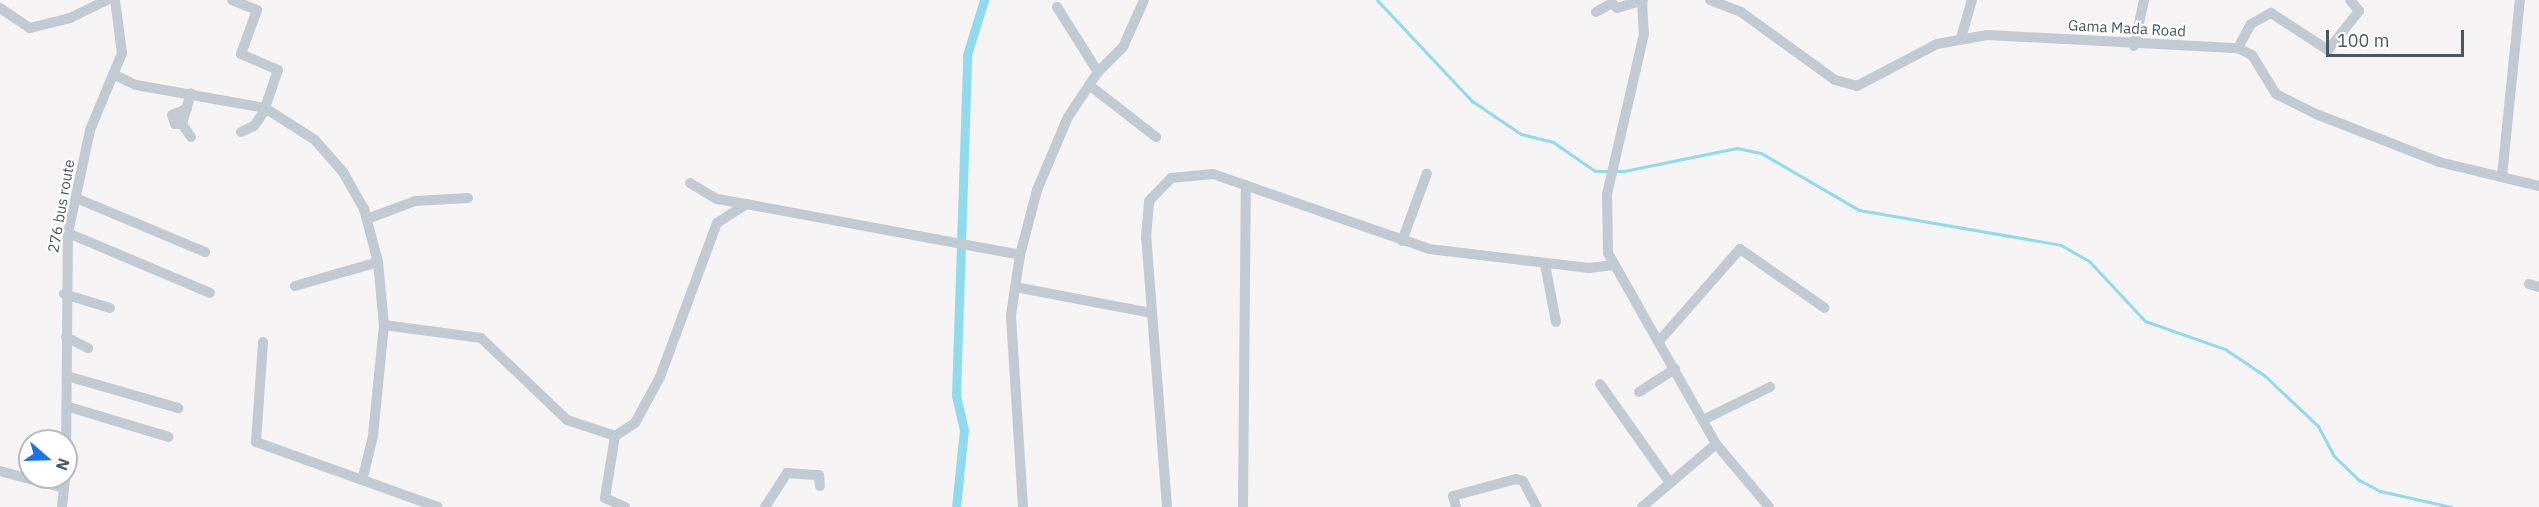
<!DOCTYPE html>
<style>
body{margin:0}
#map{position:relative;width:2539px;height:507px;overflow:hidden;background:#f5f3f3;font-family:"IBM Plex Sans",sans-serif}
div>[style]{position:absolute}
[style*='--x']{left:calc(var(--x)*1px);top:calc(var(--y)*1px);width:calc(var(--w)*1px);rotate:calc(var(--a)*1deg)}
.stream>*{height:3px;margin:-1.5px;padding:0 1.5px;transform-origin:1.5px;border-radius:1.5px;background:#90daee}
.canal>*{height:9px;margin:-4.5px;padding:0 4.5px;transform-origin:4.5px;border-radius:4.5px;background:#90daee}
.minor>*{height:10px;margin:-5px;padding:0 5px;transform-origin:5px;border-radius:5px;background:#c1cad2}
span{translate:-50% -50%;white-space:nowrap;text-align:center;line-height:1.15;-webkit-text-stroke:4.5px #fff;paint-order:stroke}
.street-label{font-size:15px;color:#4a5661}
.north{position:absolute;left:18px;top:429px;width:60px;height:60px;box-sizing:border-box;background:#fff;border:2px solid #b7bbc0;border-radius:50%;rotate:110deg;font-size:16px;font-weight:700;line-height:24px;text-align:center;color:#4a5661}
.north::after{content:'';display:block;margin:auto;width:21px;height:27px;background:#1a73e8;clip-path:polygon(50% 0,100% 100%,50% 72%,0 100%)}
.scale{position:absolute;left:2326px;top:30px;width:138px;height:27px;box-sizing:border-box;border:3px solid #4a5661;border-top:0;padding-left:8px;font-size:18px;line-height:21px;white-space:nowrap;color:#4a5661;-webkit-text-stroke:4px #fff;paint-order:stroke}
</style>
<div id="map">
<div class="stream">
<i style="--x:1377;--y:0;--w:139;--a:46.8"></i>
<i style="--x:1472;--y:101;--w:59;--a:34"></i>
<i style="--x:1521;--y:134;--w:33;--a:14"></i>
<i style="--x:1553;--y:142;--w:51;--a:34.6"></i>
<i style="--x:1595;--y:171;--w:29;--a:0"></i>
<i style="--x:1624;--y:171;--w:115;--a:-11.5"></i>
<i style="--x:1737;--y:148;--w:25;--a:12"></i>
<i style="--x:1761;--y:153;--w:113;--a:30.2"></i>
<i style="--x:1859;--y:210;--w:205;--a:9.8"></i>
<i style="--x:2061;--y:245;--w:34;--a:30"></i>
<i style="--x:2090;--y:262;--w:81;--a:47"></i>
<i style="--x:2145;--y:321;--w:85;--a:19.3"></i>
<i style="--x:2225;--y:349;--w:48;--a:34"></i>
<i style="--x:2265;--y:376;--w:73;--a:43.3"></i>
<i style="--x:2318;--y:426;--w:34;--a:62"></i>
<i style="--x:2334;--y:456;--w:35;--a:44"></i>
<i style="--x:2359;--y:480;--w:24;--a:28"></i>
<i style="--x:2380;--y:491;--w:73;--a:12.7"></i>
</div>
<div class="canal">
<i style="--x:956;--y:507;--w:77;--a:-84.1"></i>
<i style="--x:964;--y:430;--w:36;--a:-103"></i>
<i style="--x:956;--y:395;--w:340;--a:-88.1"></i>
<i style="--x:967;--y:55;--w:58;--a:-72.8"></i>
</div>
<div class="minor">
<i style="--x:232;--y:0;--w:27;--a:22"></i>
<i style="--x:257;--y:10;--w:47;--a:110"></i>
<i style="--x:241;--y:54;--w:40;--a:23.4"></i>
<i style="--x:278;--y:70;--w:40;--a:108.9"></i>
<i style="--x:1642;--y:0;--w:34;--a:87"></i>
<i style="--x:1644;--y:34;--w:164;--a:103"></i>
<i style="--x:1607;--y:194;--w:59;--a:89"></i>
<i style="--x:1608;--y:253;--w:219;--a:60.5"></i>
<i style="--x:1716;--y:444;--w:82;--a:49.9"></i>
<i style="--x:1710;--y:0;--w:33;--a:21"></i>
<i style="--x:1741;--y:12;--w:116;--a:35.9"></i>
<i style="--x:1835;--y:80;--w:23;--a:15"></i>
<i style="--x:1857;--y:86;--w:90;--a:-27.7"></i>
<i style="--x:1937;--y:44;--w:51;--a:-10.2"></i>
<i style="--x:1987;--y:35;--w:251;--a:3"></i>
<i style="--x:2238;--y:48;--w:16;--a:27"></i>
<i style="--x:2252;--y:55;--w:46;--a:58.4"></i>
<i style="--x:2276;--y:94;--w:45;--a:26.6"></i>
<i style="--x:2316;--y:114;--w:132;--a:21.3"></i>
<i style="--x:2439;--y:162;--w:103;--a:13.5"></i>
<i style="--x:1057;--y:7;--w:77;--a:57.8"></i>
<i style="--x:0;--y:8;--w:36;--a:34"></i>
<i style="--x:30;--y:28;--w:41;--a:-14"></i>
<i style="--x:70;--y:18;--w:41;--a:-25.9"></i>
<i style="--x:1596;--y:12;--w:18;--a:-29"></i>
<i style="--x:1612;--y:3;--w:7;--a:45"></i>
<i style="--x:1617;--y:8;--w:27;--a:-17"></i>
<i style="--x:1961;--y:38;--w:40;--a:-74"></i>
<i style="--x:2134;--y:46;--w:47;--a:-77.7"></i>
<i style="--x:2238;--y:48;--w:27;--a:-62"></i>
<i style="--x:2251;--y:24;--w:23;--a:-29"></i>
<i style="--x:2271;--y:13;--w:68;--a:33"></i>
<i style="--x:2328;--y:50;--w:50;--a:-51.5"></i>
<i style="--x:2359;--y:11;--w:14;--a:-129"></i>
<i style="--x:113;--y:74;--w:25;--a:26"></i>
<i style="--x:136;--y:85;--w:131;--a:10.1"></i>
<i style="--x:265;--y:108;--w:59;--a:32.6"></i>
<i style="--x:315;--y:140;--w:43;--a:48.8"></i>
<i style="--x:343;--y:172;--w:43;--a:60.4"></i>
<i style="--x:364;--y:209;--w:55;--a:75.2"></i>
<i style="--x:378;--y:262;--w:63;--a:84.6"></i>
<i style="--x:384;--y:325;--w:112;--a:95.7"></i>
<i style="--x:373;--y:436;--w:42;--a:103.7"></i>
<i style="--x:1089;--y:85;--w:85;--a:37.8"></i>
<i style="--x:182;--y:124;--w:7;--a:180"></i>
<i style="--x:175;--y:124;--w:9;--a:-108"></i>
<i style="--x:172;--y:115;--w:16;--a:-22"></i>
<i style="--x:241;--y:132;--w:14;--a:-25"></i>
<i style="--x:254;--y:126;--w:21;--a:-55"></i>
<i style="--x:191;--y:137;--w:16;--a:-125"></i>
<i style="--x:182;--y:124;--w:32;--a:-74"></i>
<i style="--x:2502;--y:176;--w:177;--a:-84.2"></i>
<i style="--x:690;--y:183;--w:31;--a:31"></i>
<i style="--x:717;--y:199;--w:29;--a:10"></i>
<i style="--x:76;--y:198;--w:140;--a:22.7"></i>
<i style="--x:367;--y:219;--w:51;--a:-20.6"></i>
<i style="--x:415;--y:201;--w:53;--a:-3.2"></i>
<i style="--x:68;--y:233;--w:154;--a:22.9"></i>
<i style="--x:1402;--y:241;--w:72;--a:-69.8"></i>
<i style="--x:1545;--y:264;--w:59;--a:79.3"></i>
<i style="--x:2529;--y:284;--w:10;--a:17"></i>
<i style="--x:295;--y:286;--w:86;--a:-16.1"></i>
<i style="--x:1015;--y:287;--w:138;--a:10.8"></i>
<i style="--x:64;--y:294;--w:48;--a:16.9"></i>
<i style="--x:384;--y:325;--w:98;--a:7.6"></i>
<i style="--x:481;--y:338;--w:119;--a:43.6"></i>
<i style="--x:567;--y:420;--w:51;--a:18.4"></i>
<i style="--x:615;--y:436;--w:24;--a:-33"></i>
<i style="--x:635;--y:423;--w:52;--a:-61.5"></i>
<i style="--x:660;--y:377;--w:164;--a:-69.7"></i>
<i style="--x:717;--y:223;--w:35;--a:-33"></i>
<i style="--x:746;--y:204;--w:279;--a:10.5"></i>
<i style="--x:66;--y:337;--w:25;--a:27"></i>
<i style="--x:1660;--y:340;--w:121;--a:-48.7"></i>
<i style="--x:1740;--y:249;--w:103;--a:34.8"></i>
<i style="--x:263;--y:342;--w:100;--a:94"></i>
<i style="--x:256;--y:442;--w:193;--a:19.7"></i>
<i style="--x:67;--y:376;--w:116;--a:16.1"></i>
<i style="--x:1600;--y:384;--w:121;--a:54.7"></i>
<i style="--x:1639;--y:392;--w:43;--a:-32.6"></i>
<i style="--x:69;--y:407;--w:104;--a:16.7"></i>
<i style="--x:1703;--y:420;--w:75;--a:-26.2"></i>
<i style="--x:615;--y:436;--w:63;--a:99.2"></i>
<i style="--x:605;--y:498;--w:22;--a:24"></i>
<i style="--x:66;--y:461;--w:228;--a:-89.5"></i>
<i style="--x:68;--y:233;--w:105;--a:-77.9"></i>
<i style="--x:90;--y:130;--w:83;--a:-67.4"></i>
<i style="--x:122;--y:53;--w:53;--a:-97.5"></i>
<i style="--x:0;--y:471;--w:66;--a:14.9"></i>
<i style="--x:62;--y:507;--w:30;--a:-84"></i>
<i style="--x:765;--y:507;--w:40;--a:-57.1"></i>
<i style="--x:787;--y:473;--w:32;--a:4"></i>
<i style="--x:819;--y:475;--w:11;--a:85"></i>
<i style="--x:1023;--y:507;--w:192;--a:-93.6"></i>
<i style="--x:1011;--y:315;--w:61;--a:-81.5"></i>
<i style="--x:1020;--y:255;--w:67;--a:-75.3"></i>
<i style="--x:1037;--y:190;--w:79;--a:-67"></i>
<i style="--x:1068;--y:117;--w:54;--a:-56.3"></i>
<i style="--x:1098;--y:72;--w:35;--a:-45"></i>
<i style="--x:1123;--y:47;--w:51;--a:-65.9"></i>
<i style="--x:1167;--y:507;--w:271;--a:-94.4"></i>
<i style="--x:1146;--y:237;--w:36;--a:-85"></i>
<i style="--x:1149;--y:201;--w:32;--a:-46"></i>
<i style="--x:1171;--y:178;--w:42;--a:-5.4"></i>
<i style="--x:1213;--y:174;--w:229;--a:19.1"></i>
<i style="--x:1429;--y:249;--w:161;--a:6.8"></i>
<i style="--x:1589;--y:268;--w:25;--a:-7"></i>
<i style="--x:1243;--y:507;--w:322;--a:-89.5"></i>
<i style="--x:1456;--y:507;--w:11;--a:-105"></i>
<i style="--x:1453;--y:496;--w:65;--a:-15.1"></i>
<i style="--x:1516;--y:479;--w:7;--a:16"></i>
<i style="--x:1523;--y:481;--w:30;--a:62"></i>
<i style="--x:1642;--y:507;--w:97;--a:-40.4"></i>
</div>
<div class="street-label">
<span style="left:2127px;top:28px;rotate:3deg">Gama Mada Road</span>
<span style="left:61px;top:206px;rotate:-80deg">276 bus route</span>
</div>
<div class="north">N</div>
<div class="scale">100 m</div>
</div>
